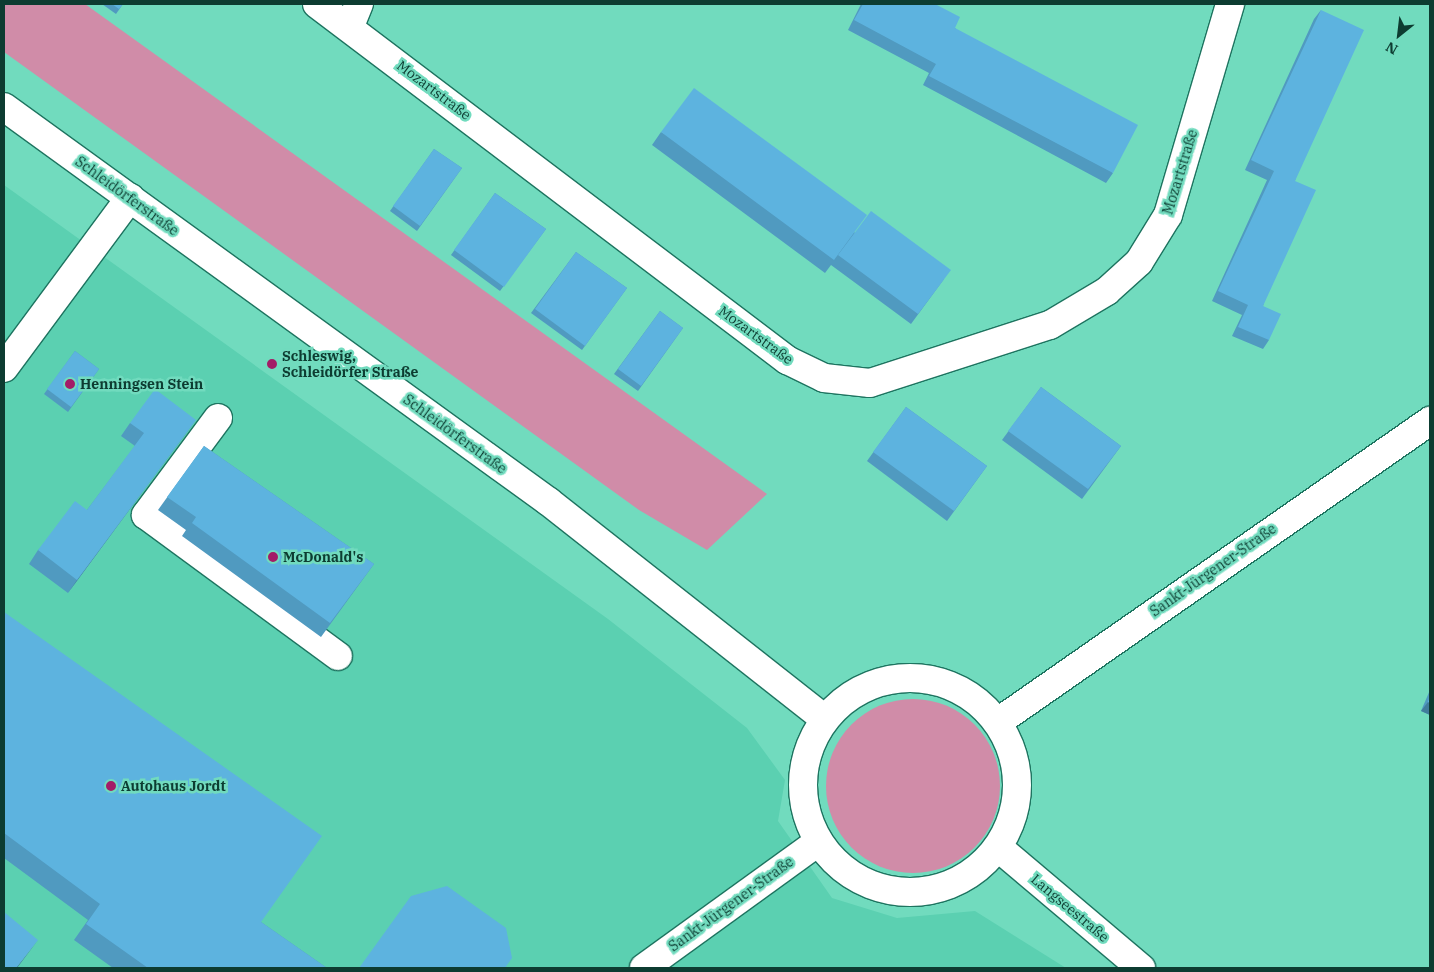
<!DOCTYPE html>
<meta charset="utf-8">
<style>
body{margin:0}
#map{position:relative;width:1434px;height:972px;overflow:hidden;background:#71dbbe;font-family:"IBM Plex Serif",serif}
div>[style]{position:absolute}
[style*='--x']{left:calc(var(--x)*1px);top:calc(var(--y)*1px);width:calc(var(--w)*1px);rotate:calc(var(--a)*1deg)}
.built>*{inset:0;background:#5bd0b1}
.green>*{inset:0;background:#d08ca8}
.round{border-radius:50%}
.roads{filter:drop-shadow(1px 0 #1e7460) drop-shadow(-1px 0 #1e7460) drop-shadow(0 1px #1e7460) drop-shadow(0 -1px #1e7460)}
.minor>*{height:28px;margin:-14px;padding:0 14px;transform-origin:14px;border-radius:14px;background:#fff}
.minor>.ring{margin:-14px;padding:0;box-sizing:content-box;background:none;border:28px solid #fff;border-radius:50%}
.wall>*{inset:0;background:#509ac0}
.shaded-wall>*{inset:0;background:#417d9c}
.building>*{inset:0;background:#5db3df}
.dots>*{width:14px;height:14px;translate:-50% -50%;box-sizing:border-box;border:2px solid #71dbbe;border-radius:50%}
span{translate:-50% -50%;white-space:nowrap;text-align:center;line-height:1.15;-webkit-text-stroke:5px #71dbbe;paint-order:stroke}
.street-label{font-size:14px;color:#0d3c31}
.poi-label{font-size:14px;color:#0d3c31;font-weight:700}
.left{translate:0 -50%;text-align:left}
.frame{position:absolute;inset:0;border:5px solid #0d3c31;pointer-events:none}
.north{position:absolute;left:1374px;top:10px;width:50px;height:50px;-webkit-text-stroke:4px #71dbbe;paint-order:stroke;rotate:209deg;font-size:14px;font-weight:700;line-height:20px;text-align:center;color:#0d3c31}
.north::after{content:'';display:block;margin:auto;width:18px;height:22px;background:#0d3c31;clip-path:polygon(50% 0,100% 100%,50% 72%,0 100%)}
</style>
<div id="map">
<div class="built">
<i style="clip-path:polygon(4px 185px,608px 619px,747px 728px,785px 780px,778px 821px,832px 898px,897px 918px,975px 911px,1066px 968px,4px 968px)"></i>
</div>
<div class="green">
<i style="clip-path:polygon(4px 4px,85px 4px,767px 494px,707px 550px,639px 510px,4px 52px)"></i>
<i class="round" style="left:826px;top:699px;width:174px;height:174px"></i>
</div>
<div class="roads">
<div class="minor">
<i style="--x:317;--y:4;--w:590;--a:37.14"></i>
<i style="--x:787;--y:360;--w:41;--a:25.9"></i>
<i style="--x:824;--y:378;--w:46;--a:6.2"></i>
<i style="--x:870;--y:383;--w:189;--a:-17.9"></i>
<i style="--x:1050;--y:325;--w:66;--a:-30.8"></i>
<i style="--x:1107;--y:291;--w:43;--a:-42.2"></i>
<i style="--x:1139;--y:262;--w:55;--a:-58.3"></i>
<i style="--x:1168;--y:215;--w:220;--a:-73.6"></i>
<i style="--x:350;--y:26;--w:24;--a:-68"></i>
<i style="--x:4;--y:107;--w:673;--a:35.93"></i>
<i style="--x:549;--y:502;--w:351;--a:38.2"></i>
<i style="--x:4;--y:368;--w:212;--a:-53.5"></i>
<i style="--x:218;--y:418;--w:121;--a:126.6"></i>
<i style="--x:146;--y:515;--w:238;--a:36.3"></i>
<i class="ring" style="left:803px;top:678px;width:186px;height:186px"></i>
<i style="--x:998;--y:722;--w:527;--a:-34.87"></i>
<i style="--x:999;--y:848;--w:186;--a:40.2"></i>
<i style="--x:644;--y:968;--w:215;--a:-35.9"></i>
</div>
</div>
<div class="wall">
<i style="clip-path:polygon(102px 4px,123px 4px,116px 14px)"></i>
<i style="clip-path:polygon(861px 4px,935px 4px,955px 28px,1113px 173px,1106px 183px,923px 85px,929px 73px,848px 30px)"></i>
<i style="clip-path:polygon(1321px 10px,1295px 181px,1263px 306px,1269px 340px,1263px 349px,1232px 336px,1242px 315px,1212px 301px,1267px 180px,1245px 170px,1314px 19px)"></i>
<i style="clip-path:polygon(661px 132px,944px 279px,911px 324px,831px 265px,825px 273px,652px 145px)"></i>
<i style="clip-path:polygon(434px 149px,462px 168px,417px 231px,390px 211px)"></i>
<i style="clip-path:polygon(495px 193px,546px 229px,500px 291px,451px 255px)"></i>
<i style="clip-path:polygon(576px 252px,627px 288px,582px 350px,531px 313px)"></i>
<i style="clip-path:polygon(660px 311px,683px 328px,638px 391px,614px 374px)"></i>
<i style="clip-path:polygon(75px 351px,99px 369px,68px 412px,44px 394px)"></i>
<i style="clip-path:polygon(1041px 387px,1121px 446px,1082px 499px,1002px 440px)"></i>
<i style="clip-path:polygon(906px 407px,987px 466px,947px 521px,867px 461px)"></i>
<i style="clip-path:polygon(130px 423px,186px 433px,68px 593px,29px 564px,38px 550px,87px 510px,135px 446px,121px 436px)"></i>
<i style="clip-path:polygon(204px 446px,374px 564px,321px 637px,182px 536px,186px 530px,158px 510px)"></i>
<i style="clip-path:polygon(4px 612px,261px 922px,327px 968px,113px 968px,74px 940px,88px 920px,4px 858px)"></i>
<i style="clip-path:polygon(1430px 690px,1430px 715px,1421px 711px)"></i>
</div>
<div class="shaded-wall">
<i style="clip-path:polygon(196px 420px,186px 433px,68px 593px,77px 580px)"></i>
<i style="clip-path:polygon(1428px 702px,1430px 703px,1430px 715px,1421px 711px)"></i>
<i style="clip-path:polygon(38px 940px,17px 968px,16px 968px)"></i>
</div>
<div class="building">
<i style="clip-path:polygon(112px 4px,123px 4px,119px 9px)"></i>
<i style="clip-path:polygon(863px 4px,935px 4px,960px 17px,955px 28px,1138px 125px,1113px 173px,929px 76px,936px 64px,854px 20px)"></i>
<i style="clip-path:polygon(1321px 10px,1364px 30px,1295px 181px,1316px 190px,1263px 306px,1281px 314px,1269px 340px,1238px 327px,1248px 305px,1218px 291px,1274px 171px,1251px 160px)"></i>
<i style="clip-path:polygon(694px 88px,867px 215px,834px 260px,661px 132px)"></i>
<i style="clip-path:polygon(434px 149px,462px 168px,420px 226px,393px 206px)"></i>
<i style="clip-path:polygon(495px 193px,546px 229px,504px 287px,454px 250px)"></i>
<i style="clip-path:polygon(871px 211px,951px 270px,918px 314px,838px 255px)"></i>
<i style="clip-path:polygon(576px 252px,627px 288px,585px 346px,535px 309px)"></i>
<i style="clip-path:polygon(660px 311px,683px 328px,641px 386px,618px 369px)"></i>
<i style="clip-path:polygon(75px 351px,99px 369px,71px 407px,47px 389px)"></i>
<i style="clip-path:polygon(1041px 387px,1121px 446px,1088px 489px,1008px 431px)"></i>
<i style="clip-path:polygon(155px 389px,196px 420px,77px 580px,38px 550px,75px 501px,87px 510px,144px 433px,130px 423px)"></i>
<i style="clip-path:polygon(906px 407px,987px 466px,954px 511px,873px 452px)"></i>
<i style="clip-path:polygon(204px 446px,374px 564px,330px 623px,192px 523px,196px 517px,167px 497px)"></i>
<i style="clip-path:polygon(4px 612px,322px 836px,261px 922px,327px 968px,148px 968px,86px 924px,100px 904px,4px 833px)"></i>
<i style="clip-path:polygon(1430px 696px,1430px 703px,1428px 702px)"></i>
<i style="clip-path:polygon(447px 886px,506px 928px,512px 958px,505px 968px,359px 968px,411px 896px)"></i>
<i style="clip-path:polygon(4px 912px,38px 940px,16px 968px,4px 968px)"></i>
</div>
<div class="dots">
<i style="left:272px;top:364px;background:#a31c67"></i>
<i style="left:70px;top:384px;background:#a31c67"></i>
<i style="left:273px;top:557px;background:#a31c67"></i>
<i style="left:111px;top:786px;background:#a31c67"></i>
</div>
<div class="street-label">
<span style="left:434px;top:90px;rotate:37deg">Mozartstraße</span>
<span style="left:1180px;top:172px;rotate:-73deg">Mozartstraße</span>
<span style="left:127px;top:196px;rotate:36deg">Schleidörferstraße</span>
<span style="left:756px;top:335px;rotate:36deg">Mozartstraße</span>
<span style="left:455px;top:434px;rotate:36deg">Schleidörferstraße</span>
<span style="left:1213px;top:570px;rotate:-35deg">Sankt-Jürgener-Straße</span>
<span style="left:731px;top:904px;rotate:-36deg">Sankt-Jürgener-Straße</span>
<span style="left:1070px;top:908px;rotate:40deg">Langseestraße</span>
</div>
<div class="poi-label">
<span class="left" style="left:282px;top:364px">Schleswig,<br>Schleidörfer Straße</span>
<span class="left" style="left:80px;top:384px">Henningsen Stein</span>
<span class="left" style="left:283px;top:557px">McDonald's</span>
<span class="left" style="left:121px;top:786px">Autohaus Jordt</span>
</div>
<div class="frame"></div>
<div class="north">N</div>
</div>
